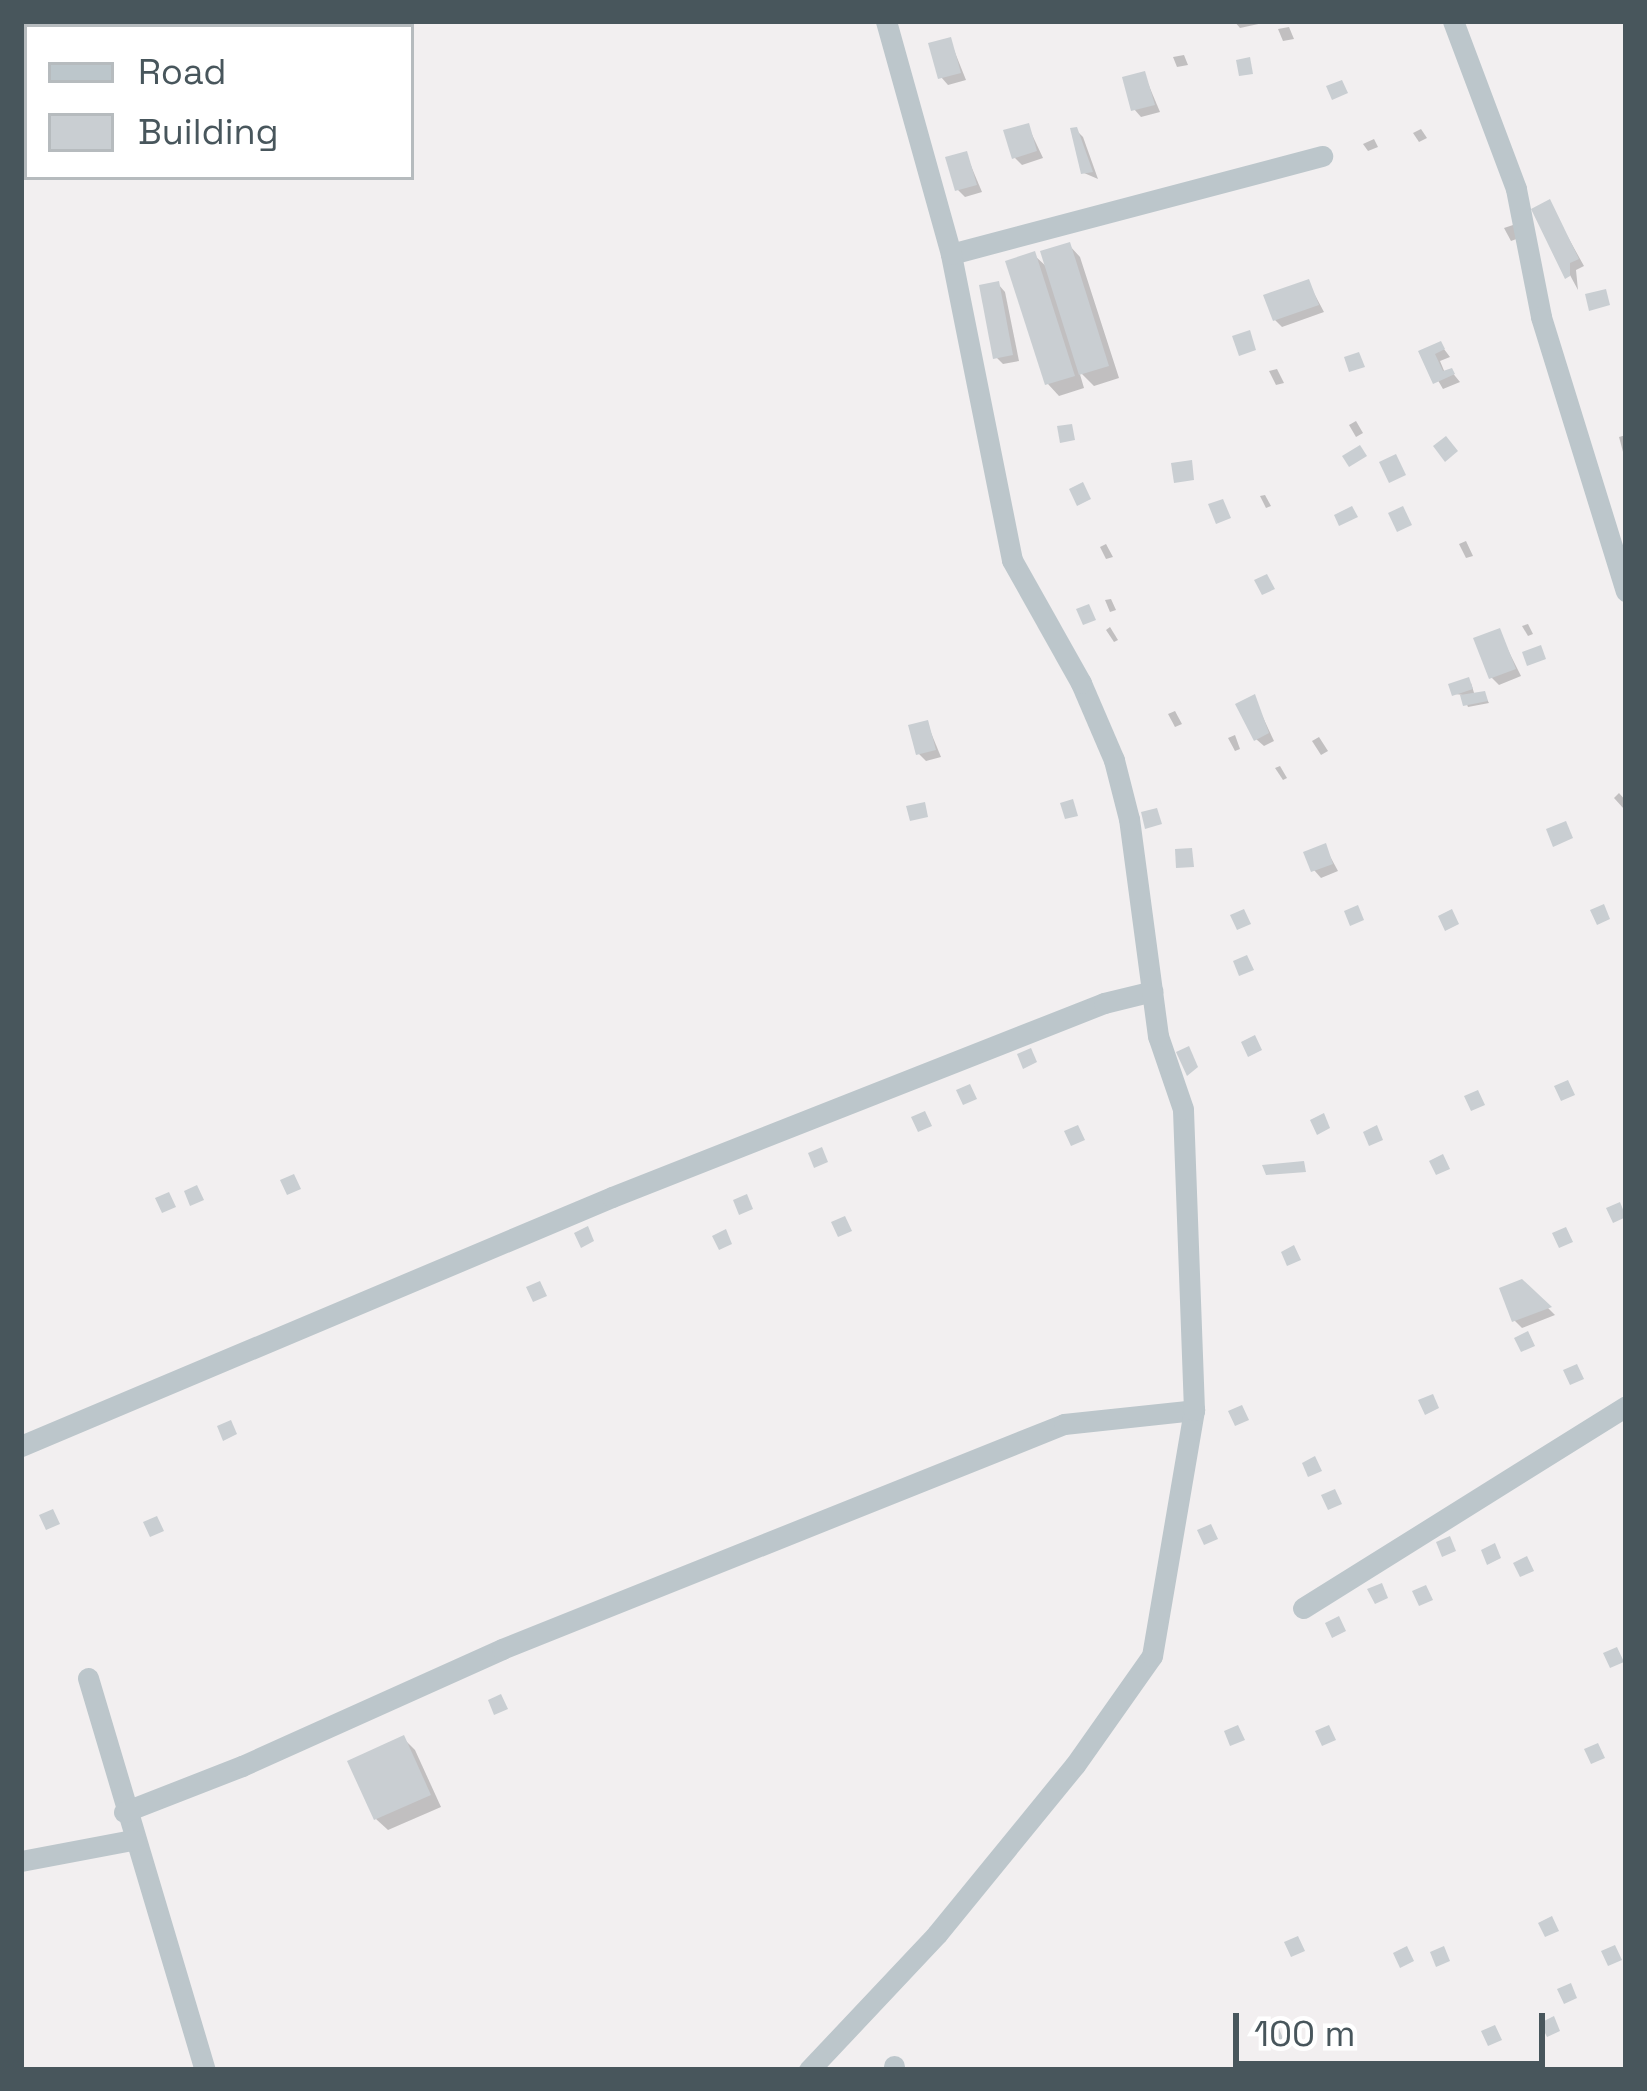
<!DOCTYPE html>
<style>
body{margin:0}
#map{position:relative;width:1647px;height:2091px;overflow:hidden;background:#f2eff0;font-family:"Space Grotesk",sans-serif}
div>[style]{position:absolute}
[style*='--x']{left:calc(var(--x)*1px);top:calc(var(--y)*1px);width:calc(var(--w)*1px);rotate:calc(var(--a)*1deg)}
.shadow>*{inset:0;background:#0003}
.building>*{inset:0;background:#c9ced2}
.minor>*{height:21px;margin:-10.5px;padding:0 10.5px;transform-origin:10.5px;border-radius:10.5px;background:#bcc6cb}
span{translate:-50% -50%;white-space:nowrap;text-align:center;line-height:1.15;-webkit-text-stroke:10px #fff;paint-order:stroke}
.frame{position:absolute;inset:0;border:24px solid #48565c;pointer-events:none}
.legend{position:absolute;left:24px;top:24px;width:390px;height:156px;box-sizing:border-box;background:#fff;border:3px solid #b6bbbe;margin:0;padding:15px 21px;list-style:none;font-size:36px;color:#48565c}
.legend li{display:flex;align-items:center;gap:24px;height:60px}
.legend b{width:60px;border:3px solid #b6bbbe}
.scale{position:absolute;left:1233px;top:2013px;width:312px;height:54px;box-sizing:border-box;border:6px solid #48565c;border-top:0;padding-left:15px;font-size:36px;line-height:42px;white-space:nowrap;color:#48565c;-webkit-text-stroke:9px #fff;paint-order:stroke}
</style>
<div id="map">
<div class="shadow">
<i style="clip-path:polygon(1234px 21px,1263px 21px,1263px 23px,1240px 28px)"></i>
<i style="clip-path:polygon(1289px 27px,1294px 39px,1283px 41px,1278px 29px)"></i>
<i style="clip-path:polygon(950px 40px,966px 80px,948px 85px,941px 77px)"></i>
<i style="clip-path:polygon(1184px 55px,1188px 65px,1177px 67px,1173px 57px)"></i>
<i style="clip-path:polygon(1144px 74px,1160px 112px,1141px 117px,1134px 109px)"></i>
<i style="clip-path:polygon(1028px 126px,1043px 158px,1022px 165px,1014px 157px)"></i>
<i style="clip-path:polygon(1421px 129px,1427px 138px,1419px 142px,1413px 133px)"></i>
<i style="clip-path:polygon(1076px 130px,1083px 137px,1098px 179px,1084px 173px)"></i>
<i style="clip-path:polygon(1374px 139px,1378px 147px,1368px 151px,1363px 144px)"></i>
<i style="clip-path:polygon(966px 154px,982px 192px,965px 197px,958px 190px)"></i>
<i style="clip-path:polygon(1549px 203px,1584px 266px,1576px 270px,1578px 290px,1535px 210px)"></i>
<i style="clip-path:polygon(1513px 225px,1519px 238px,1511px 241px,1504px 228px)"></i>
<i style="clip-path:polygon(1069px 245px,1080px 257px,1119px 378px,1094px 386px,1079px 371px,1084px 388px,1059px 396px,1048px 384px,1034px 255px,1049px 269px)"></i>
<i style="clip-path:polygon(1308px 282px,1324px 312px,1282px 327px,1275px 320px)"></i>
<i style="clip-path:polygon(998px 284px,1005px 292px,1019px 361px,1003px 364px,996px 357px)"></i>
<i style="clip-path:polygon(1441px 345px,1450px 357px,1440px 361px,1445px 373px,1451px 371px,1460px 382px,1443px 389px,1422px 353px)"></i>
<i style="clip-path:polygon(1277px 369px,1284px 383px,1276px 385px,1269px 371px)"></i>
<i style="clip-path:polygon(1356px 421px,1363px 433px,1356px 437px,1349px 425px)"></i>
<i style="clip-path:polygon(1626px 435px,1626px 463px,1619px 437px)"></i>
<i style="clip-path:polygon(1265px 495px,1271px 506px,1266px 508px,1260px 496px)"></i>
<i style="clip-path:polygon(1466px 541px,1473px 556px,1466px 558px,1459px 544px)"></i>
<i style="clip-path:polygon(1106px 544px,1113px 557px,1106px 559px,1100px 547px)"></i>
<i style="clip-path:polygon(1111px 599px,1116px 610px,1110px 612px,1105px 600px)"></i>
<i style="clip-path:polygon(1528px 624px,1533px 634px,1528px 636px,1522px 626px)"></i>
<i style="clip-path:polygon(1110px 627px,1118px 640px,1114px 642px,1106px 630px)"></i>
<i style="clip-path:polygon(1499px 632px,1521px 676px,1499px 685px,1492px 678px)"></i>
<i style="clip-path:polygon(1471px 683px,1475px 696px,1484px 694px,1489px 703px,1468px 707px,1463px 695px,1455px 694px)"></i>
<i style="clip-path:polygon(1254px 698px,1274px 741px,1264px 746px,1256px 739px)"></i>
<i style="clip-path:polygon(1175px 711px,1182px 724px,1175px 727px,1168px 714px)"></i>
<i style="clip-path:polygon(927px 723px,941px 757px,926px 761px,919px 754px)"></i>
<i style="clip-path:polygon(1235px 735px,1240px 749px,1235px 751px,1228px 738px)"></i>
<i style="clip-path:polygon(1319px 737px,1328px 751px,1321px 755px,1312px 741px)"></i>
<i style="clip-path:polygon(1280px 766px,1287px 778px,1283px 780px,1275px 768px)"></i>
<i style="clip-path:polygon(1619px 793px,1626px 801px,1624px 809px,1614px 798px)"></i>
<i style="clip-path:polygon(1325px 847px,1338px 871px,1321px 878px,1314px 870px)"></i>
<i style="clip-path:polygon(1522px 1282px,1555px 1315px,1522px 1328px,1514px 1320px)"></i>
<i style="clip-path:polygon(404px 1739px,415px 1750px,441px 1807px,388px 1830px,376px 1819px)"></i>
</div>
<div class="building">
<i style="clip-path:polygon(951px 37px,961px 73px,938px 79px,928px 43px)"></i>
<i style="clip-path:polygon(1250px 57px,1253px 74px,1239px 76px,1236px 60px)"></i>
<i style="clip-path:polygon(1145px 71px,1155px 105px,1131px 111px,1122px 77px)"></i>
<i style="clip-path:polygon(1342px 80px,1348px 93px,1332px 100px,1326px 86px)"></i>
<i style="clip-path:polygon(1029px 123px,1037px 151px,1012px 159px,1003px 130px)"></i>
<i style="clip-path:polygon(1077px 127px,1093px 172px,1081px 174px,1070px 128px)"></i>
<i style="clip-path:polygon(967px 151px,977px 185px,955px 191px,945px 157px)"></i>
<i style="clip-path:polygon(1550px 199px,1579px 259px,1570px 263px,1570px 276px,1565px 279px,1531px 209px)"></i>
<i style="clip-path:polygon(1070px 242px,1109px 366px,1079px 375px,1040px 251px)"></i>
<i style="clip-path:polygon(1035px 251px,1075px 376px,1045px 385px,1005px 261px)"></i>
<i style="clip-path:polygon(1309px 279px,1319px 305px,1273px 321px,1263px 295px)"></i>
<i style="clip-path:polygon(999px 281px,1013px 355px,993px 359px,979px 285px)"></i>
<i style="clip-path:polygon(1606px 289px,1610px 305px,1589px 311px,1585px 294px)"></i>
<i style="clip-path:polygon(1250px 330px,1256px 350px,1239px 356px,1232px 336px)"></i>
<i style="clip-path:polygon(1441px 341px,1445px 349px,1435px 354px,1443px 371px,1452px 368px,1455px 374px,1433px 384px,1418px 351px)"></i>
<i style="clip-path:polygon(1359px 352px,1365px 367px,1349px 372px,1344px 357px)"></i>
<i style="clip-path:polygon(1072px 424px,1075px 440px,1060px 443px,1057px 426px)"></i>
<i style="clip-path:polygon(1446px 436px,1458px 451px,1445px 462px,1433px 446px)"></i>
<i style="clip-path:polygon(1360px 445px,1367px 456px,1349px 467px,1342px 456px)"></i>
<i style="clip-path:polygon(1396px 454px,1406px 475px,1389px 483px,1379px 462px)"></i>
<i style="clip-path:polygon(1192px 460px,1194px 480px,1174px 483px,1171px 463px)"></i>
<i style="clip-path:polygon(1083px 482px,1091px 499px,1077px 506px,1069px 489px)"></i>
<i style="clip-path:polygon(1223px 499px,1231px 518px,1216px 524px,1208px 504px)"></i>
<i style="clip-path:polygon(1352px 506px,1358px 517px,1339px 526px,1334px 515px)"></i>
<i style="clip-path:polygon(1403px 506px,1412px 525px,1397px 532px,1388px 513px)"></i>
<i style="clip-path:polygon(1267px 574px,1275px 589px,1262px 595px,1254px 580px)"></i>
<i style="clip-path:polygon(1089px 604px,1096px 620px,1083px 625px,1076px 609px)"></i>
<i style="clip-path:polygon(1500px 628px,1516px 669px,1489px 679px,1473px 638px)"></i>
<i style="clip-path:polygon(1541px 645px,1546px 659px,1527px 666px,1522px 652px)"></i>
<i style="clip-path:polygon(1469px 677px,1473px 689px,1452px 696px,1448px 684px)"></i>
<i style="clip-path:polygon(1485px 691px,1488px 701px,1463px 706px,1460px 695px)"></i>
<i style="clip-path:polygon(1255px 694px,1269px 733px,1254px 741px,1235px 704px)"></i>
<i style="clip-path:polygon(928px 720px,936px 750px,916px 755px,908px 725px)"></i>
<i style="clip-path:polygon(1073px 799px,1078px 816px,1065px 819px,1060px 803px)"></i>
<i style="clip-path:polygon(925px 802px,928px 817px,910px 821px,906px 806px)"></i>
<i style="clip-path:polygon(1157px 808px,1162px 824px,1145px 829px,1141px 812px)"></i>
<i style="clip-path:polygon(1566px 821px,1573px 838px,1553px 847px,1546px 829px)"></i>
<i style="clip-path:polygon(1326px 843px,1333px 864px,1311px 872px,1303px 852px)"></i>
<i style="clip-path:polygon(1192px 848px,1194px 867px,1176px 868px,1175px 849px)"></i>
<i style="clip-path:polygon(1604px 904px,1610px 919px,1597px 925px,1590px 910px)"></i>
<i style="clip-path:polygon(1358px 905px,1364px 920px,1350px 926px,1344px 911px)"></i>
<i style="clip-path:polygon(1244px 909px,1251px 924px,1237px 930px,1230px 915px)"></i>
<i style="clip-path:polygon(1452px 909px,1459px 924px,1445px 931px,1438px 916px)"></i>
<i style="clip-path:polygon(1247px 955px,1254px 970px,1239px 976px,1233px 961px)"></i>
<i style="clip-path:polygon(1255px 1035px,1262px 1050px,1248px 1057px,1241px 1042px)"></i>
<i style="clip-path:polygon(1189px 1046px,1198px 1067px,1187px 1076px,1176px 1052px)"></i>
<i style="clip-path:polygon(1031px 1048px,1037px 1062px,1023px 1069px,1017px 1054px)"></i>
<i style="clip-path:polygon(1568px 1080px,1575px 1095px,1561px 1101px,1554px 1086px)"></i>
<i style="clip-path:polygon(970px 1084px,977px 1099px,963px 1105px,956px 1090px)"></i>
<i style="clip-path:polygon(1478px 1090px,1485px 1105px,1471px 1111px,1464px 1096px)"></i>
<i style="clip-path:polygon(925px 1111px,932px 1126px,918px 1132px,911px 1117px)"></i>
<i style="clip-path:polygon(1324px 1113px,1330px 1128px,1317px 1135px,1310px 1120px)"></i>
<i style="clip-path:polygon(1078px 1125px,1085px 1140px,1071px 1146px,1064px 1131px)"></i>
<i style="clip-path:polygon(1377px 1125px,1383px 1140px,1369px 1146px,1363px 1132px)"></i>
<i style="clip-path:polygon(822px 1147px,828px 1162px,814px 1168px,808px 1153px)"></i>
<i style="clip-path:polygon(1443px 1154px,1450px 1169px,1436px 1175px,1429px 1161px)"></i>
<i style="clip-path:polygon(1304px 1161px,1306px 1172px,1266px 1175px,1262px 1165px)"></i>
<i style="clip-path:polygon(294px 1174px,301px 1189px,287px 1195px,280px 1180px)"></i>
<i style="clip-path:polygon(197px 1185px,204px 1200px,190px 1206px,184px 1191px)"></i>
<i style="clip-path:polygon(169px 1192px,176px 1207px,162px 1213px,155px 1198px)"></i>
<i style="clip-path:polygon(747px 1194px,753px 1209px,739px 1215px,733px 1200px)"></i>
<i style="clip-path:polygon(1620px 1202px,1626px 1217px,1613px 1223px,1606px 1208px)"></i>
<i style="clip-path:polygon(845px 1216px,852px 1231px,838px 1237px,831px 1222px)"></i>
<i style="clip-path:polygon(588px 1226px,594px 1241px,581px 1248px,574px 1233px)"></i>
<i style="clip-path:polygon(1566px 1227px,1573px 1242px,1559px 1248px,1552px 1233px)"></i>
<i style="clip-path:polygon(726px 1229px,732px 1244px,719px 1250px,712px 1236px)"></i>
<i style="clip-path:polygon(1294px 1245px,1301px 1260px,1287px 1266px,1281px 1252px)"></i>
<i style="clip-path:polygon(1522px 1279px,1552px 1307px,1512px 1322px,1499px 1288px)"></i>
<i style="clip-path:polygon(540px 1281px,547px 1296px,533px 1302px,526px 1287px)"></i>
<i style="clip-path:polygon(1528px 1331px,1535px 1346px,1521px 1352px,1514px 1338px)"></i>
<i style="clip-path:polygon(1577px 1364px,1584px 1379px,1570px 1385px,1563px 1370px)"></i>
<i style="clip-path:polygon(1433px 1394px,1439px 1408px,1425px 1415px,1418px 1400px)"></i>
<i style="clip-path:polygon(1242px 1405px,1249px 1420px,1235px 1426px,1228px 1411px)"></i>
<i style="clip-path:polygon(231px 1420px,237px 1434px,223px 1441px,217px 1426px)"></i>
<i style="clip-path:polygon(1315px 1456px,1322px 1471px,1308px 1477px,1302px 1463px)"></i>
<i style="clip-path:polygon(1335px 1489px,1342px 1504px,1328px 1510px,1321px 1495px)"></i>
<i style="clip-path:polygon(53px 1509px,60px 1524px,46px 1530px,39px 1515px)"></i>
<i style="clip-path:polygon(157px 1516px,164px 1531px,150px 1537px,143px 1522px)"></i>
<i style="clip-path:polygon(1211px 1524px,1218px 1539px,1204px 1545px,1197px 1530px)"></i>
<i style="clip-path:polygon(1450px 1536px,1456px 1551px,1442px 1557px,1436px 1542px)"></i>
<i style="clip-path:polygon(1495px 1543px,1501px 1558px,1487px 1565px,1481px 1550px)"></i>
<i style="clip-path:polygon(1527px 1556px,1534px 1571px,1520px 1577px,1513px 1563px)"></i>
<i style="clip-path:polygon(1382px 1583px,1388px 1598px,1375px 1604px,1367px 1589px)"></i>
<i style="clip-path:polygon(1426px 1585px,1433px 1600px,1419px 1606px,1412px 1591px)"></i>
<i style="clip-path:polygon(1339px 1616px,1346px 1631px,1332px 1638px,1325px 1623px)"></i>
<i style="clip-path:polygon(1617px 1647px,1624px 1662px,1610px 1668px,1603px 1653px)"></i>
<i style="clip-path:polygon(501px 1694px,508px 1709px,494px 1715px,488px 1700px)"></i>
<i style="clip-path:polygon(1238px 1725px,1245px 1740px,1230px 1746px,1224px 1731px)"></i>
<i style="clip-path:polygon(1329px 1725px,1336px 1740px,1322px 1746px,1315px 1731px)"></i>
<i style="clip-path:polygon(404px 1735px,431px 1795px,374px 1820px,347px 1761px)"></i>
<i style="clip-path:polygon(1598px 1743px,1605px 1758px,1591px 1764px,1584px 1749px)"></i>
<i style="clip-path:polygon(1552px 1916px,1559px 1931px,1545px 1937px,1538px 1923px)"></i>
<i style="clip-path:polygon(1298px 1936px,1305px 1951px,1291px 1957px,1284px 1942px)"></i>
<i style="clip-path:polygon(1615px 1945px,1622px 1960px,1608px 1966px,1601px 1951px)"></i>
<i style="clip-path:polygon(1407px 1946px,1414px 1961px,1400px 1968px,1393px 1953px)"></i>
<i style="clip-path:polygon(1444px 1946px,1450px 1961px,1436px 1967px,1430px 1952px)"></i>
<i style="clip-path:polygon(1571px 1983px,1577px 1998px,1564px 2004px,1557px 1989px)"></i>
<i style="clip-path:polygon(1554px 2016px,1560px 2031px,1547px 2037px,1540px 2023px)"></i>
<i style="clip-path:polygon(1495px 2025px,1502px 2040px,1488px 2046px,1481px 2031px)"></i>
<i style="clip-path:polygon(1278px 2026px,1284px 2041px,1270px 2048px,1264px 2033px)"></i>
</div>
<div class="minor">
<i style="--x:1453;--y:21;--w:179;--a:69.4"></i>
<i style="--x:1516;--y:189;--w:130;--a:78.9"></i>
<i style="--x:1541;--y:317;--w:287;--a:72.8"></i>
<i style="--x:951;--y:254;--w:384;--a:-14.8"></i>
<i style="--x:21;--y:1446;--w:641;--a:-22.85"></i>
<i style="--x:612;--y:1197;--w:529;--a:-21.52"></i>
<i style="--x:1104;--y:1003;--w:50;--a:-13.8"></i>
<i style="--x:1303;--y:1608;--w:381;--a:-32"></i>
<i style="--x:88;--y:1678;--w:409;--a:73.4"></i>
<i style="--x:124;--y:1812;--w:127;--a:-21.3"></i>
<i style="--x:242;--y:1766;--w:285;--a:-24.2"></i>
<i style="--x:502;--y:1649;--w:605;--a:-21.82"></i>
<i style="--x:1064;--y:1424;--w:131;--a:-6.1"></i>
<i style="--x:21;--y:1861;--w:113;--a:-10.7"></i>
<i style="--x:894;--y:2066;--w:4;--a:90"></i>
<i style="--x:809;--y:2070;--w:187;--a:-46.7"></i>
<i style="--x:937;--y:1934;--w:218;--a:-50.8"></i>
<i style="--x:1075;--y:1765;--w:133;--a:-54.8"></i>
<i style="--x:1152;--y:1656;--w:250;--a:-80.3"></i>
<i style="--x:1194;--y:1410;--w:301;--a:-92.1"></i>
<i style="--x:1183;--y:1109;--w:77;--a:-108.9"></i>
<i style="--x:1158;--y:1036;--w:219;--a:-97.6"></i>
<i style="--x:1129;--y:819;--w:61;--a:-104.3"></i>
<i style="--x:1114;--y:760;--w:84;--a:-113.2"></i>
<i style="--x:1081;--y:683;--w:141;--a:-119.3"></i>
<i style="--x:1012;--y:560;--w:312;--a:-101.3"></i>
<i style="--x:951;--y:254;--w:242;--a:-105.6"></i>
</div>
<div class="frame"></div>
<ul class="legend">
<li><b style="height:15px;background:#bcc6cb"></b>Road</li>
<li><b style="height:33px;background:#c9ced2"></b>Building</li>
</ul>
<div class="scale">100 m</div>
</div>
